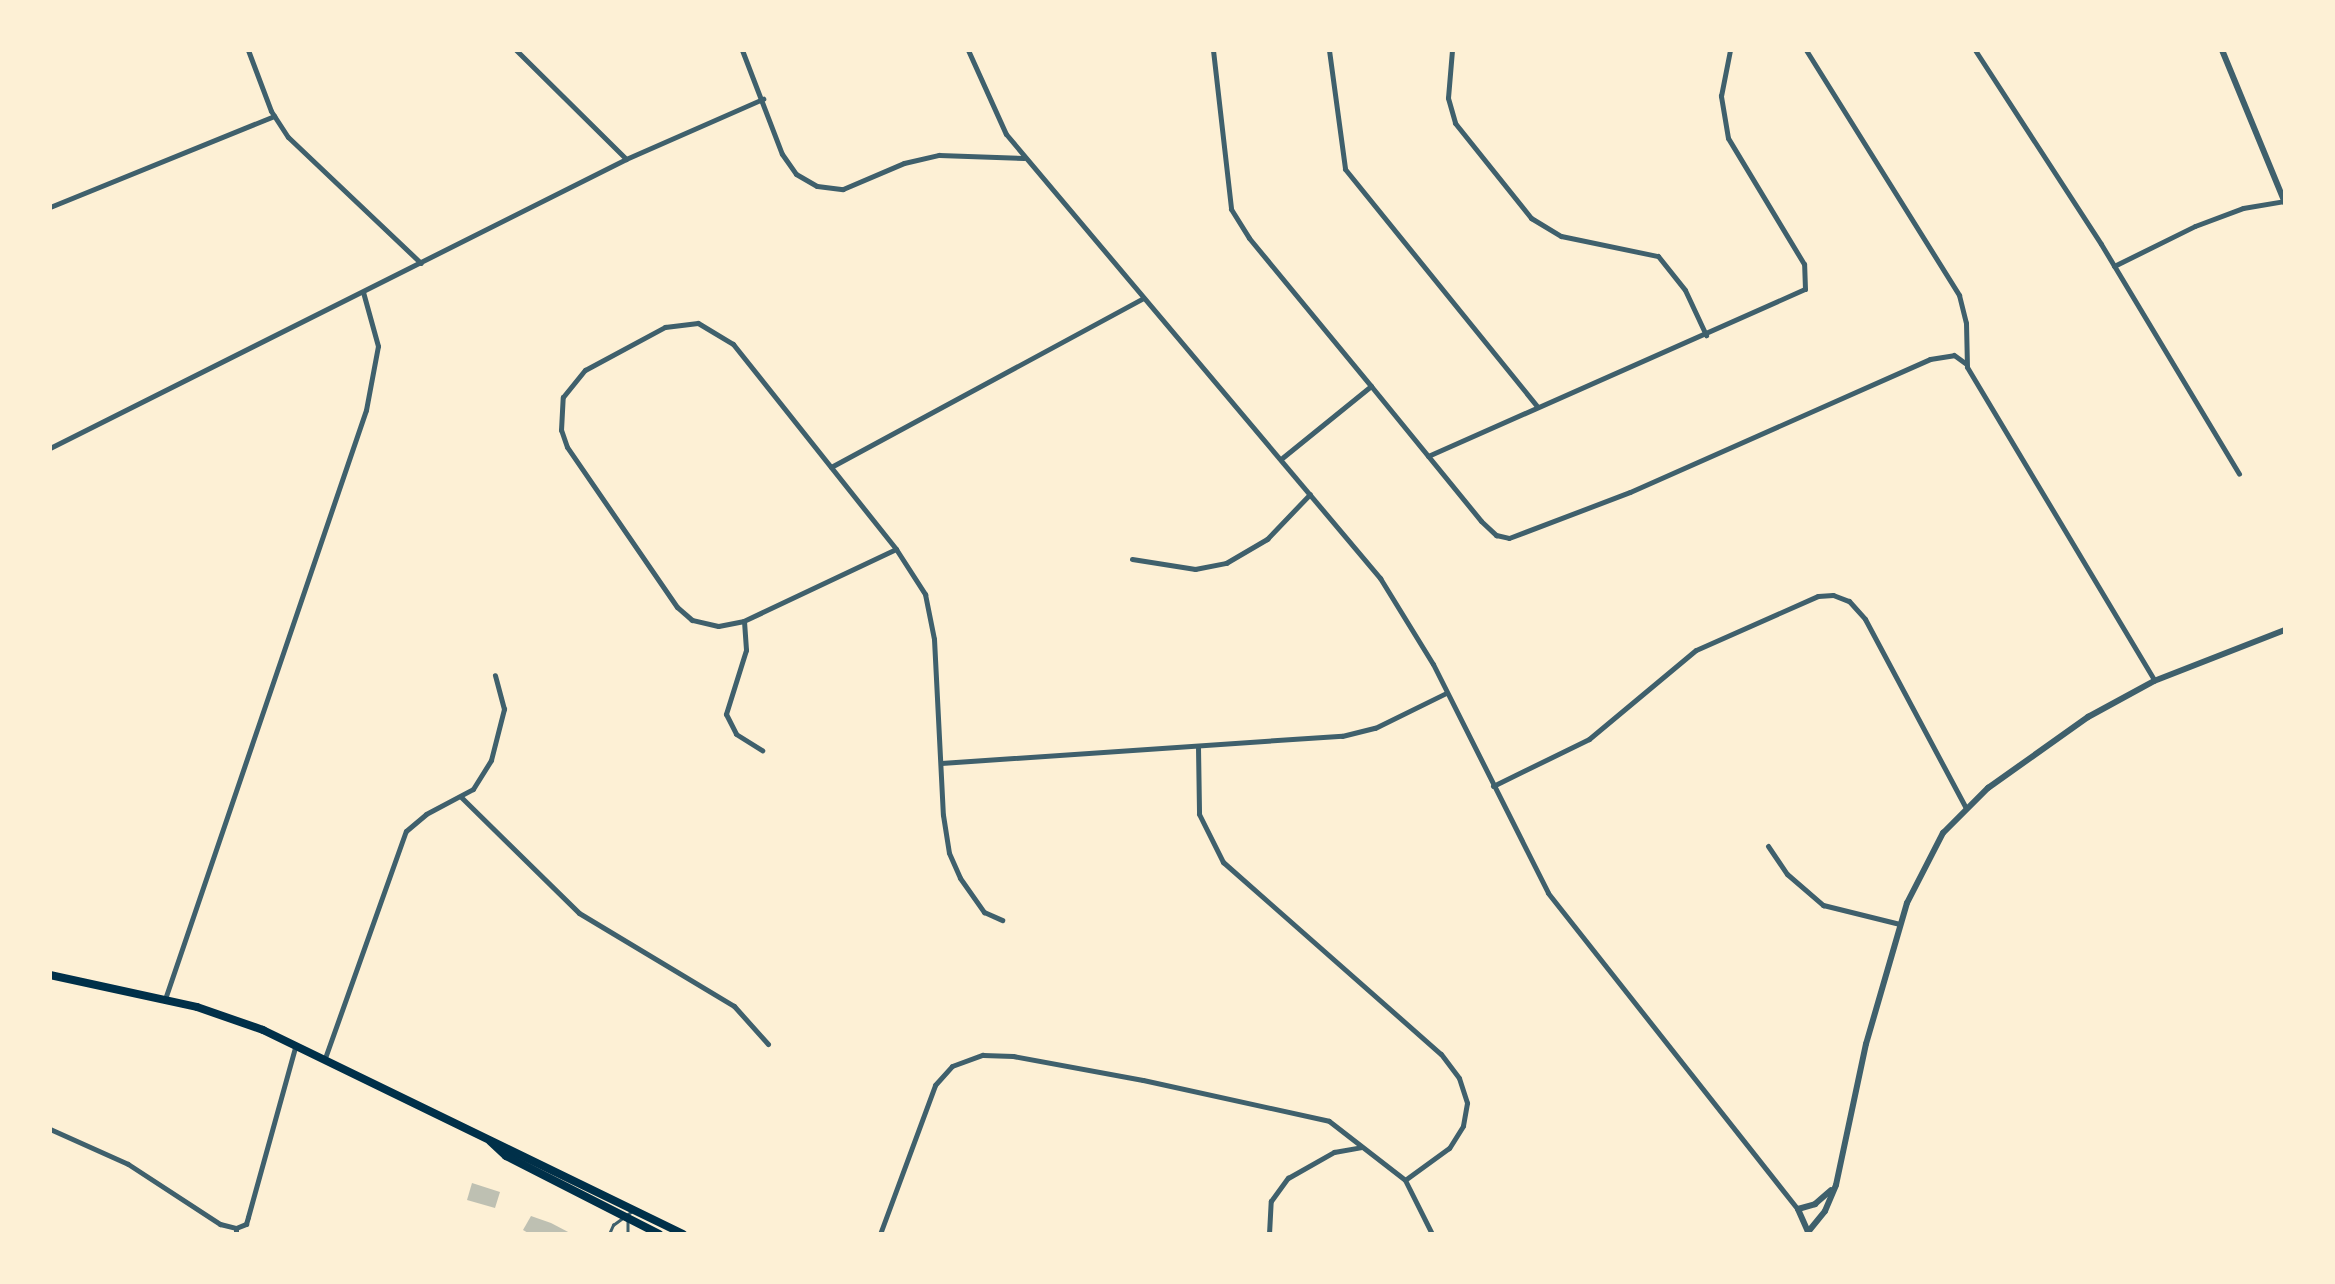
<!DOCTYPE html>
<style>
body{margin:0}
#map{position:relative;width:2335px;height:1284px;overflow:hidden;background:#fdf0d5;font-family:Rubik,sans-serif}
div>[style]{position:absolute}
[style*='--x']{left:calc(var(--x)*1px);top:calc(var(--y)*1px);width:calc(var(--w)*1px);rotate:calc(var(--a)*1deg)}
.building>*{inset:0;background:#bec0b2}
.service>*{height:2.5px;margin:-1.25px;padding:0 1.25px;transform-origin:1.25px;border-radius:1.25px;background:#3f606c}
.minor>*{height:5px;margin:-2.5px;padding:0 2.5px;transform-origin:2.5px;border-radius:2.5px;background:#3f606c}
.tertiary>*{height:6px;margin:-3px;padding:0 3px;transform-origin:3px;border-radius:3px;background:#3f606c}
.primary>*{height:8px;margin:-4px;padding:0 4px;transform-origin:4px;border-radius:4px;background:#003049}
span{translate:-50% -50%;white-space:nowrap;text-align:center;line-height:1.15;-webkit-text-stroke:9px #fdf0d5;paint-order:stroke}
.frame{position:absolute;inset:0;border:52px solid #fdf0d5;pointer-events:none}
</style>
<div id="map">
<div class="building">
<i style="clip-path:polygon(472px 1183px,500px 1192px,495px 1208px,467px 1200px)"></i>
<i style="clip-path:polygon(531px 1216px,551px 1223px,572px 1234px,530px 1234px,523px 1230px)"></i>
</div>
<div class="service">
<i style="--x:628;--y:1220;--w:14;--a:90"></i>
<i style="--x:609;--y:1234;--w:10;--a:-66"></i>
<i style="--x:613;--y:1225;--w:24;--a:-36"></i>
</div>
<div class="minor">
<i style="--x:248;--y:50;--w:65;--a:69.3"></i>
<i style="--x:271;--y:111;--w:31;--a:57"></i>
<i style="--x:288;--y:137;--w:183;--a:43.5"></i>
<i style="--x:516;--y:50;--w:155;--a:44.7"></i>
<i style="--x:742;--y:50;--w:111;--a:69"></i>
<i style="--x:782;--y:154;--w:24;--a:55"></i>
<i style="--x:796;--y:174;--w:24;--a:30"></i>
<i style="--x:817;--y:186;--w:26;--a:7"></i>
<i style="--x:843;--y:189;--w:66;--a:-23.1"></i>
<i style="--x:904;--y:163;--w:36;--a:-13"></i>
<i style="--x:939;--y:155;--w:85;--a:2"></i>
<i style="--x:968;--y:50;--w:92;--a:65.7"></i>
<i style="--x:1006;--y:134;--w:581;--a:49.89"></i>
<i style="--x:1380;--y:578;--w:101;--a:58.4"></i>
<i style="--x:1433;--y:664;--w:256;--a:63.3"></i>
<i style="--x:1548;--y:893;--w:403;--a:51.7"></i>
<i style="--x:1213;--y:50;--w:160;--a:83.5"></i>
<i style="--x:1231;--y:209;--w:34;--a:58"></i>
<i style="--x:1249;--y:238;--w:192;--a:50.5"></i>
<i style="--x:1371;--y:386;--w:114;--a:141"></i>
<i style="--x:1329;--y:50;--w:120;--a:82.3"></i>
<i style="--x:1345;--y:169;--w:306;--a:51"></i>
<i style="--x:1452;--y:50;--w:48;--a:94.8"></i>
<i style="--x:1448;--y:98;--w:26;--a:74"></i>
<i style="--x:1455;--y:123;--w:122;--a:51.3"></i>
<i style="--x:1531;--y:218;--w:35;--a:31"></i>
<i style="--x:1561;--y:236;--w:99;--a:11.7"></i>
<i style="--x:1658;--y:256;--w:43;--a:51.5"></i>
<i style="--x:1685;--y:290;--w:50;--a:65"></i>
<i style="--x:1806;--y:50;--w:289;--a:58"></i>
<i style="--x:1959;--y:295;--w:29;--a:76"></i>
<i style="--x:1966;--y:323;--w:44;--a:88.7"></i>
<i style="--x:1967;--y:367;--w:365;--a:59.1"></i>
<i style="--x:1975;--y:50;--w:231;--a:57"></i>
<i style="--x:2101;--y:244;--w:268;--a:59"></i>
<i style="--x:50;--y:207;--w:242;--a:-22.1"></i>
<i style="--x:2114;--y:266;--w:90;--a:-26.3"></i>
<i style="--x:2195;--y:226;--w:51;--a:-20.6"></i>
<i style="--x:2243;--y:208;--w:43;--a:-9.5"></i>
<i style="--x:1371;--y:386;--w:174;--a:50.8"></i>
<i style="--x:1481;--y:521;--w:21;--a:43"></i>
<i style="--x:1496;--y:535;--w:13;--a:13"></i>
<i style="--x:1509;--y:538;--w:129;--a:-20.8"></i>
<i style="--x:1630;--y:492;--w:328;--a:-23.9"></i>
<i style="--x:1930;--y:359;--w:24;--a:-9"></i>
<i style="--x:1954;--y:355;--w:14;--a:36"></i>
<i style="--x:50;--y:448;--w:644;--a:-26.64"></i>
<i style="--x:626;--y:159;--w:150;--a:-23.7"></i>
<i style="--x:1428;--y:456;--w:412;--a:-23.9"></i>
<i style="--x:1805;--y:289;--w:25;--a:-92"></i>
<i style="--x:1804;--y:264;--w:147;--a:-121.1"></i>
<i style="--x:1728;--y:138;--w:43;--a:-99.5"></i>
<i style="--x:1721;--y:96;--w:47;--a:-78.9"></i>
<i style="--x:831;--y:467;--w:355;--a:-28.4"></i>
<i style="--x:896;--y:549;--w:168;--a:154.7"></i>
<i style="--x:744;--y:621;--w:26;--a:169"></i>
<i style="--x:718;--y:626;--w:27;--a:-167"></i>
<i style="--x:692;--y:620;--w:20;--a:-139"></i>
<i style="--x:677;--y:607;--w:194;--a:-124.5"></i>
<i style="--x:567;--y:447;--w:18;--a:-109"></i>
<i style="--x:561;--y:430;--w:33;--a:-87"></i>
<i style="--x:563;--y:397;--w:35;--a:-51"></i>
<i style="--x:585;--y:370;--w:91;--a:-28.3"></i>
<i style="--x:665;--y:327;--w:33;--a:-7"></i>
<i style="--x:698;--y:323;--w:41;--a:31"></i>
<i style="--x:733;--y:344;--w:262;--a:51.5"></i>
<i style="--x:896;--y:549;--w:54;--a:57.2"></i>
<i style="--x:925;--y:594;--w:46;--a:78.7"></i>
<i style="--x:934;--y:639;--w:176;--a:87.1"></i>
<i style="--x:943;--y:815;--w:38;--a:81"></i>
<i style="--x:949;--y:853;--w:27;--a:66"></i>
<i style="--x:960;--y:878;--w:42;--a:54.8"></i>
<i style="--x:984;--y:912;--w:20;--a:24"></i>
<i style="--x:1132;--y:559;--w:64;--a:9"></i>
<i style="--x:1195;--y:569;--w:32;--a:-11"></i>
<i style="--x:1226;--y:563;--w:48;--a:-30.3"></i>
<i style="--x:1267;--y:539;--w:62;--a:-46.3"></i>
<i style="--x:744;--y:621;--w:29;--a:86"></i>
<i style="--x:746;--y:650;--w:67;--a:107.4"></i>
<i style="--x:726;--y:714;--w:22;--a:63"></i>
<i style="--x:736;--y:734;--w:31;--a:32"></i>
<i style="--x:1198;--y:747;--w:67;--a:89.1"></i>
<i style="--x:1199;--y:814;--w:54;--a:63.4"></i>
<i style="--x:1223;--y:862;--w:290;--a:41.4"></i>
<i style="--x:1441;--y:1054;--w:30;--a:53"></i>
<i style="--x:1459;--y:1078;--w:26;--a:72"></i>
<i style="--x:1467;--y:1103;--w:23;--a:100"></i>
<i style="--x:1463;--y:1126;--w:26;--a:122"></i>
<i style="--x:1449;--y:1148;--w:54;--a:144"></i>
<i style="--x:941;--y:763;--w:402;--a:-3.9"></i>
<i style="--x:1342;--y:736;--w:34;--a:-14"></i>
<i style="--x:1375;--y:728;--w:79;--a:-26.2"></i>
<i style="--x:1493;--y:786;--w:107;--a:-26.1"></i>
<i style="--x:1589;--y:739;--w:139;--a:-39.8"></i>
<i style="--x:1696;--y:650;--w:133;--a:-23.9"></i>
<i style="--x:1818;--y:596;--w:15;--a:-4"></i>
<i style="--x:1833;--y:595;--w:17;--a:21"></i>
<i style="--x:1849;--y:601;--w:24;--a:48"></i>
<i style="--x:1865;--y:619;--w:214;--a:61.9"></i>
<i style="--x:461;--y:797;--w:165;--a:44.5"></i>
<i style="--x:579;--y:913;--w:181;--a:31"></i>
<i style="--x:734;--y:1006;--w:51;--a:48.2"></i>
<i style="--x:1768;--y:846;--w:34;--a:56"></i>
<i style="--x:1787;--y:874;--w:48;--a:40.7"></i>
<i style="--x:1823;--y:905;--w:79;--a:13.9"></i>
<i style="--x:165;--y:999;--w:622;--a:-71.16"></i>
<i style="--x:366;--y:410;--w:65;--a:-79.4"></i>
<i style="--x:378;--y:346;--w:56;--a:-105.5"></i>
<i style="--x:325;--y:1058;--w:241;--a:-70.4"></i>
<i style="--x:406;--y:831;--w:26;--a:-40"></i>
<i style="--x:426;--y:814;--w:53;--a:-28"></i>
<i style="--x:473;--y:789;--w:34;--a:-58"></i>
<i style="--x:491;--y:760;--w:53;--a:-75.7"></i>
<i style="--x:504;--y:709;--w:35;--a:-105"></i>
<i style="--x:50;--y:1129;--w:85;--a:24.2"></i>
<i style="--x:128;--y:1164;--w:110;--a:33.1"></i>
<i style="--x:220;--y:1224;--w:16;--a:14"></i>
<i style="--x:236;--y:1234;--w:6;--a:-90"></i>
<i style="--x:236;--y:1228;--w:11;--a:-22"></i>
<i style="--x:246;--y:1224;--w:7;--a:-74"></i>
<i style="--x:248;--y:1217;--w:176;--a:-74.5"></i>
<i style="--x:880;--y:1234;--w:159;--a:-69.7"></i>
<i style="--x:935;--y:1085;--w:25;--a:-48"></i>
<i style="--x:952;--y:1066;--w:33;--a:-20"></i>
<i style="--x:983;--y:1055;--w:30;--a:2"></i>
<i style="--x:1013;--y:1056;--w:132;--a:10.5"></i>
<i style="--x:1143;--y:1080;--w:190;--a:12.4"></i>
<i style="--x:1329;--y:1121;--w:96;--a:37.8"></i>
<i style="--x:1405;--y:1180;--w:60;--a:63.4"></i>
<i style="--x:1269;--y:1234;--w:33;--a:-87"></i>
<i style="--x:1271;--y:1201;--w:29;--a:-54"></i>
<i style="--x:1288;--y:1178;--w:53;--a:-29.5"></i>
<i style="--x:1334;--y:1152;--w:28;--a:-10"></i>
</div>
<div class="tertiary">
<i style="--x:2222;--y:50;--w:165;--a:67.6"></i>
<i style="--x:1808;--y:1232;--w:27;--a:-51"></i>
<i style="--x:1825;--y:1211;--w:28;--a:-67"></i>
<i style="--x:1836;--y:1185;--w:144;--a:-78"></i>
<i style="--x:1866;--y:1044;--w:147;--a:-73.8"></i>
<i style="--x:1907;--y:903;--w:79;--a:-62.8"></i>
<i style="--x:1943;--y:833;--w:64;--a:-45"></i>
<i style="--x:1988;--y:788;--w:123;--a:-35.4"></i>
<i style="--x:2088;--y:717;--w:75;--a:-28.6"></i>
<i style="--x:2154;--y:681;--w:141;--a:-21.3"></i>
<i style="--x:1809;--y:1234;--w:27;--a:-114"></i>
<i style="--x:1798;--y:1209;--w:18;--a:-16"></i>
<i style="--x:1815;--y:1204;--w:21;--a:-41"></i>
</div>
<div class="primary">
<i style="--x:50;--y:975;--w:150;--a:12.3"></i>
<i style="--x:197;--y:1007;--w:70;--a:19.2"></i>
<i style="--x:263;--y:1030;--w:467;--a:25.9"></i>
<i style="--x:490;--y:1141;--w:22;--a:43"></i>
<i style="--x:506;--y:1156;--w:172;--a:27"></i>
</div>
<div class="frame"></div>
</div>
